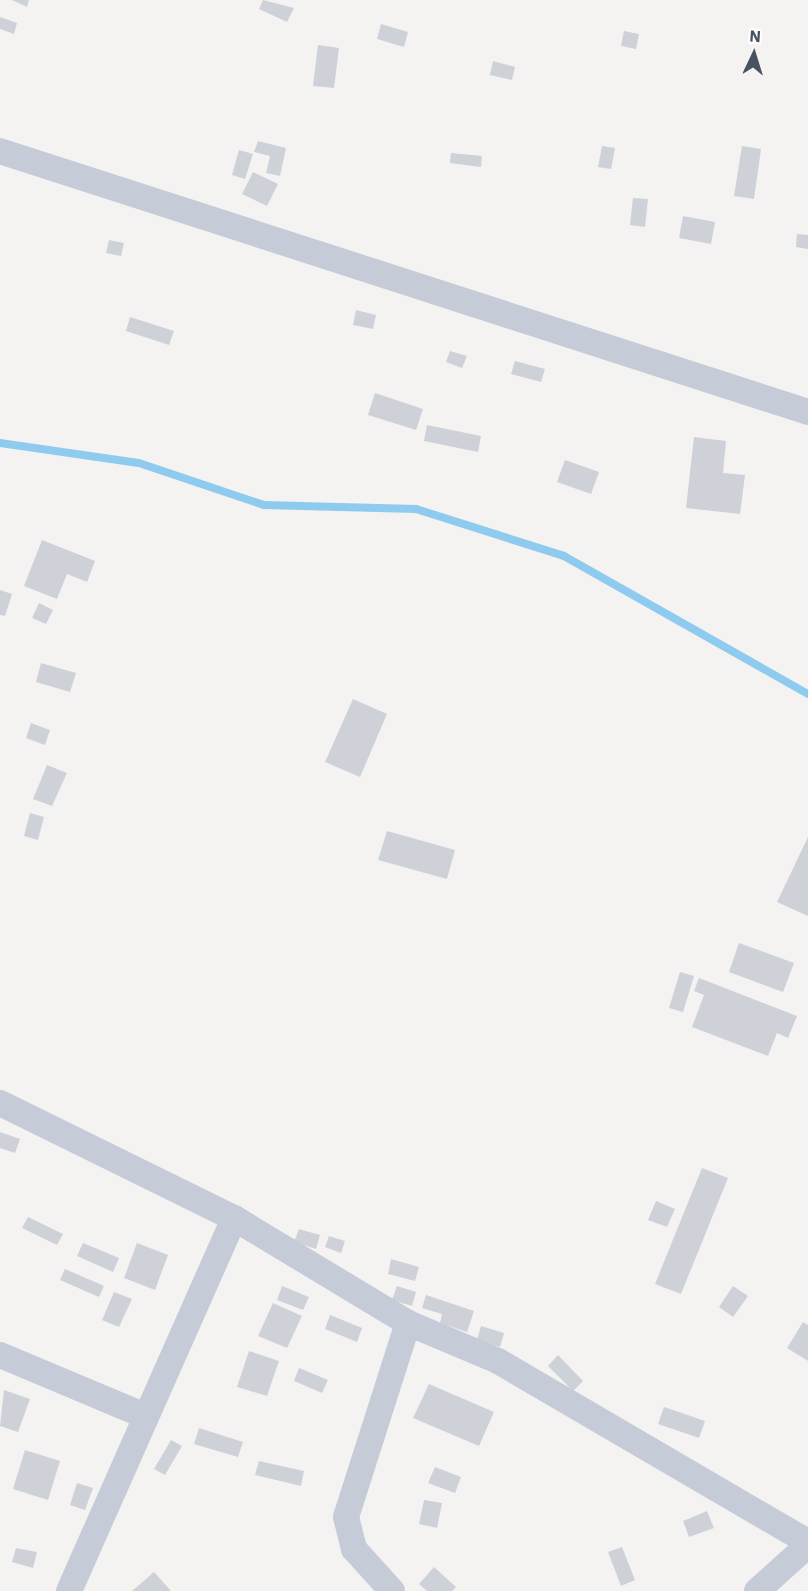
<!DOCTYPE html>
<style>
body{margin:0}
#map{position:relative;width:808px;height:1591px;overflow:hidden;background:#f5f3f2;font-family:"IBM Plex Sans",sans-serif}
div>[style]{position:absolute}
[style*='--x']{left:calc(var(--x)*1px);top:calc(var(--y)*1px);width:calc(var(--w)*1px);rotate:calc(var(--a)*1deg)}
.stream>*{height:8px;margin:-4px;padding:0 4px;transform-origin:4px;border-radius:4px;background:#8ecbee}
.building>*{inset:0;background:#ced1d8}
.street>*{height:26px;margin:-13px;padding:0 13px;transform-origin:13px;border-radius:13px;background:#c6ccd7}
span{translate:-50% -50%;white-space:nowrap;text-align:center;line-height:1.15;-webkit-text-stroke:4.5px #fff;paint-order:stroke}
.north{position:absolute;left:724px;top:24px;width:60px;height:60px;-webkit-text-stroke:4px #fff;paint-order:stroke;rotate:4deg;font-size:16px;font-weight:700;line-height:24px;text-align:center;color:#495261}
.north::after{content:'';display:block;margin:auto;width:21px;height:27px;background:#495261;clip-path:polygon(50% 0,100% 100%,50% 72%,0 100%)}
</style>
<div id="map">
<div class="stream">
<i style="--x:0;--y:443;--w:140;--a:8.2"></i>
<i style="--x:139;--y:463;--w:132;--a:18.6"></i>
<i style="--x:264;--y:505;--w:152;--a:1.5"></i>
<i style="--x:416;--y:509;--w:155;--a:17.6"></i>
<i style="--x:564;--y:556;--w:280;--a:29.5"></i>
</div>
<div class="building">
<i style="clip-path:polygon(12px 0,29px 0,27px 7px)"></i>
<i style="clip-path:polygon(263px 0,294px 8px,287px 22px,259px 9px)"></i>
<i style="clip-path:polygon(0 17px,17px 23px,14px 34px,0 29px)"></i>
<i style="clip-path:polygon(381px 24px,408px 32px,404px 47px,377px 39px)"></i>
<i style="clip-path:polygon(624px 31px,639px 34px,636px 49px,621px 46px)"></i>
<i style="clip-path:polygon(318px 45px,339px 48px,334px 88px,313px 86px)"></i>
<i style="clip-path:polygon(493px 61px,515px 67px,512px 80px,490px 75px)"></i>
<i style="clip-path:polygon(258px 141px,286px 148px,280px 176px,266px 173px,270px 156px,254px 152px)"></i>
<i style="clip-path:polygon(602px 146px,615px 148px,611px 169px,598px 167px)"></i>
<i style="clip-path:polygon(742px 146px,761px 149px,754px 199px,734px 196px)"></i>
<i style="clip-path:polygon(239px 150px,253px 154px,245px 179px,232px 175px)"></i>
<i style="clip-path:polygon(451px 153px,482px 156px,481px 167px,450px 163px)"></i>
<i style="clip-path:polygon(253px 172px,278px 184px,267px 206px,242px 194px)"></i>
<i style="clip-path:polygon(633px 198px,648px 199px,645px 227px,630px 225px)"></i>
<i style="clip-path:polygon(683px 216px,715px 222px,711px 244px,679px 238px)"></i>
<i style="clip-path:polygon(797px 234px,808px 235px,808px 249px,796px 247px)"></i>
<i style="clip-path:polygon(109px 240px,124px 243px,121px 256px,106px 253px)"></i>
<i style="clip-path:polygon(356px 310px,376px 315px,373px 329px,353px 325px)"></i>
<i style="clip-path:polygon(130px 317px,174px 331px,169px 345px,126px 331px)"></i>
<i style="clip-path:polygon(450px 351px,467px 356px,462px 368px,446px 362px)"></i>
<i style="clip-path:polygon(515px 361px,545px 369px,541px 382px,511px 374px)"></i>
<i style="clip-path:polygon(375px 393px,423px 409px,416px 430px,368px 415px)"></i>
<i style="clip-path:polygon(427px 425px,481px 436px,478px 452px,424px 441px)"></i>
<i style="clip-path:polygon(694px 437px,726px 441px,723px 473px,745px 475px,740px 514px,686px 508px)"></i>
<i style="clip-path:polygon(565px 460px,599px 472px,591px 494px,557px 482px)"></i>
<i style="clip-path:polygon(42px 540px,95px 561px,87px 582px,67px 574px,57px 599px,24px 586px)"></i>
<i style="clip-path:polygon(0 590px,12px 594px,5px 616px,0 615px)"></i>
<i style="clip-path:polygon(39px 603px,53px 610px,46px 624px,32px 618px)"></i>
<i style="clip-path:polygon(41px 663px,76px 673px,70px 692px,36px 682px)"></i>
<i style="clip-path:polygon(353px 699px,387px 714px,360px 777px,325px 762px)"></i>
<i style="clip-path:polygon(31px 723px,50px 730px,45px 745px,26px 738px)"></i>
<i style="clip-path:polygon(47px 765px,67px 773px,52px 806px,33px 799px)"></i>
<i style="clip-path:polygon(30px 813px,44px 817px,38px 840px,24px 836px)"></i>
<i style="clip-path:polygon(387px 831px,455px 850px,447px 879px,378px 860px)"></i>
<i style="clip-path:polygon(808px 837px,808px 916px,777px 902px)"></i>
<i style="clip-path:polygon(739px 943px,794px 963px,783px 992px,729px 972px)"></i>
<i style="clip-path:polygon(680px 972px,694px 976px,683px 1012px,669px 1008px)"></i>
<i style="clip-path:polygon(699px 978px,797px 1016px,788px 1038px,777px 1033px,768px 1056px,692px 1027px,704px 995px,694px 991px)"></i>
<i style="clip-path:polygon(0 1132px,20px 1139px,15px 1153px,0 1148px)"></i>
<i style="clip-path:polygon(702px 1168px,728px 1178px,681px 1294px,655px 1284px)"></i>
<i style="clip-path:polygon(656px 1201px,675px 1209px,667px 1227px,648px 1220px)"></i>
<i style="clip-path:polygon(28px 1217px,63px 1234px,57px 1245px,22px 1228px)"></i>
<i style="clip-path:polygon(299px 1229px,320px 1235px,316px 1249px,294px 1242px)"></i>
<i style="clip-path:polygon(329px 1236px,345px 1241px,341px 1253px,325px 1247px)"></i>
<i style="clip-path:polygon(83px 1243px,119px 1258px,113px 1272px,77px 1256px)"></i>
<i style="clip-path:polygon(137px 1243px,168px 1255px,155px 1290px,124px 1278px)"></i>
<i style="clip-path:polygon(391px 1259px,419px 1267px,415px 1281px,388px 1274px)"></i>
<i style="clip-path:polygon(65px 1269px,104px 1286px,99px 1297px,60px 1280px)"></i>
<i style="clip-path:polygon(282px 1286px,309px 1297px,303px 1310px,277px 1300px)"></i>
<i style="clip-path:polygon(397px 1286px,416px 1292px,412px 1306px,392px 1300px)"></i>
<i style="clip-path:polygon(733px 1286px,748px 1296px,733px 1317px,719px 1307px)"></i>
<i style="clip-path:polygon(114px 1292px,132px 1299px,119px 1327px,102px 1320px)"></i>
<i style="clip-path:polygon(426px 1295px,474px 1311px,467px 1332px,440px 1323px,442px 1314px,422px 1308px)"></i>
<i style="clip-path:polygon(273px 1303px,302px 1316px,287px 1348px,258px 1336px)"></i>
<i style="clip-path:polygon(330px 1315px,362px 1328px,357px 1342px,325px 1329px)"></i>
<i style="clip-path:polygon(803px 1322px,808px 1325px,808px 1361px,787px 1348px)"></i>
<i style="clip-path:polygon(481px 1326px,504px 1333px,500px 1347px,477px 1340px)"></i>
<i style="clip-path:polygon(249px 1351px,279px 1361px,267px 1396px,237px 1387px)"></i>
<i style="clip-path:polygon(558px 1355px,583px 1381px,573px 1391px,548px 1366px)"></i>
<i style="clip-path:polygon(299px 1368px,328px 1380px,322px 1393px,294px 1381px)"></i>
<i style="clip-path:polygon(429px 1384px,494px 1412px,479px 1446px,413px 1418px)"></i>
<i style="clip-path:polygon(4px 1390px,30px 1399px,18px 1432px,0 1426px)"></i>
<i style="clip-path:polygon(664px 1407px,705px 1421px,699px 1438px,658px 1424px)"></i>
<i style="clip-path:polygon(199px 1428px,243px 1442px,238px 1457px,194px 1444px)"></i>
<i style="clip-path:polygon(171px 1440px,182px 1446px,165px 1475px,154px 1469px)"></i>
<i style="clip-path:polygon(25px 1450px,60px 1461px,48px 1500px,13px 1489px)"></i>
<i style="clip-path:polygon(259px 1461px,304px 1471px,301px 1486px,255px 1475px)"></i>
<i style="clip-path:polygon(435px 1467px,461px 1477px,455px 1493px,428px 1483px)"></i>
<i style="clip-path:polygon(77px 1483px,93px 1488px,85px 1510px,70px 1505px)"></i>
<i style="clip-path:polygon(424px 1500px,442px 1503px,437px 1528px,419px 1524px)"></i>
<i style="clip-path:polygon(707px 1511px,714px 1528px,689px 1537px,683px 1521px)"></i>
<i style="clip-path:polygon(622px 1547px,635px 1580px,621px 1586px,608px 1552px)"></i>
<i style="clip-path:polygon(16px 1548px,37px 1552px,33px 1568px,12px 1562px)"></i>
<i style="clip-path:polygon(434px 1567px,456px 1587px,452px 1591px,427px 1591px,419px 1584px)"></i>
<i style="clip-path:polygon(154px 1572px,171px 1591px,132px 1591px)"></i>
</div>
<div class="street">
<i style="--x:0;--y:151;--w:849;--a:17.9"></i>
<i style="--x:0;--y:1103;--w:261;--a:26.2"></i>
<i style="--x:234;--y:1218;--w:203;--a:31.1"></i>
<i style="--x:408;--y:1323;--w:98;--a:22.9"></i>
<i style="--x:498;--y:1361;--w:359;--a:30.3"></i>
<i style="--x:0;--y:1355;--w:157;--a:22.8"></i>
<i style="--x:69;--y:1591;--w:408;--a:-66.1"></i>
<i style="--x:392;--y:1591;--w:57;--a:-132.1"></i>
<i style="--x:354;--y:1549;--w:33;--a:-104"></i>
<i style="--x:346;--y:1517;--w:204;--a:-72.3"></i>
<i style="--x:757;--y:1591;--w:69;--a:-42"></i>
</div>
<div class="north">N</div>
</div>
